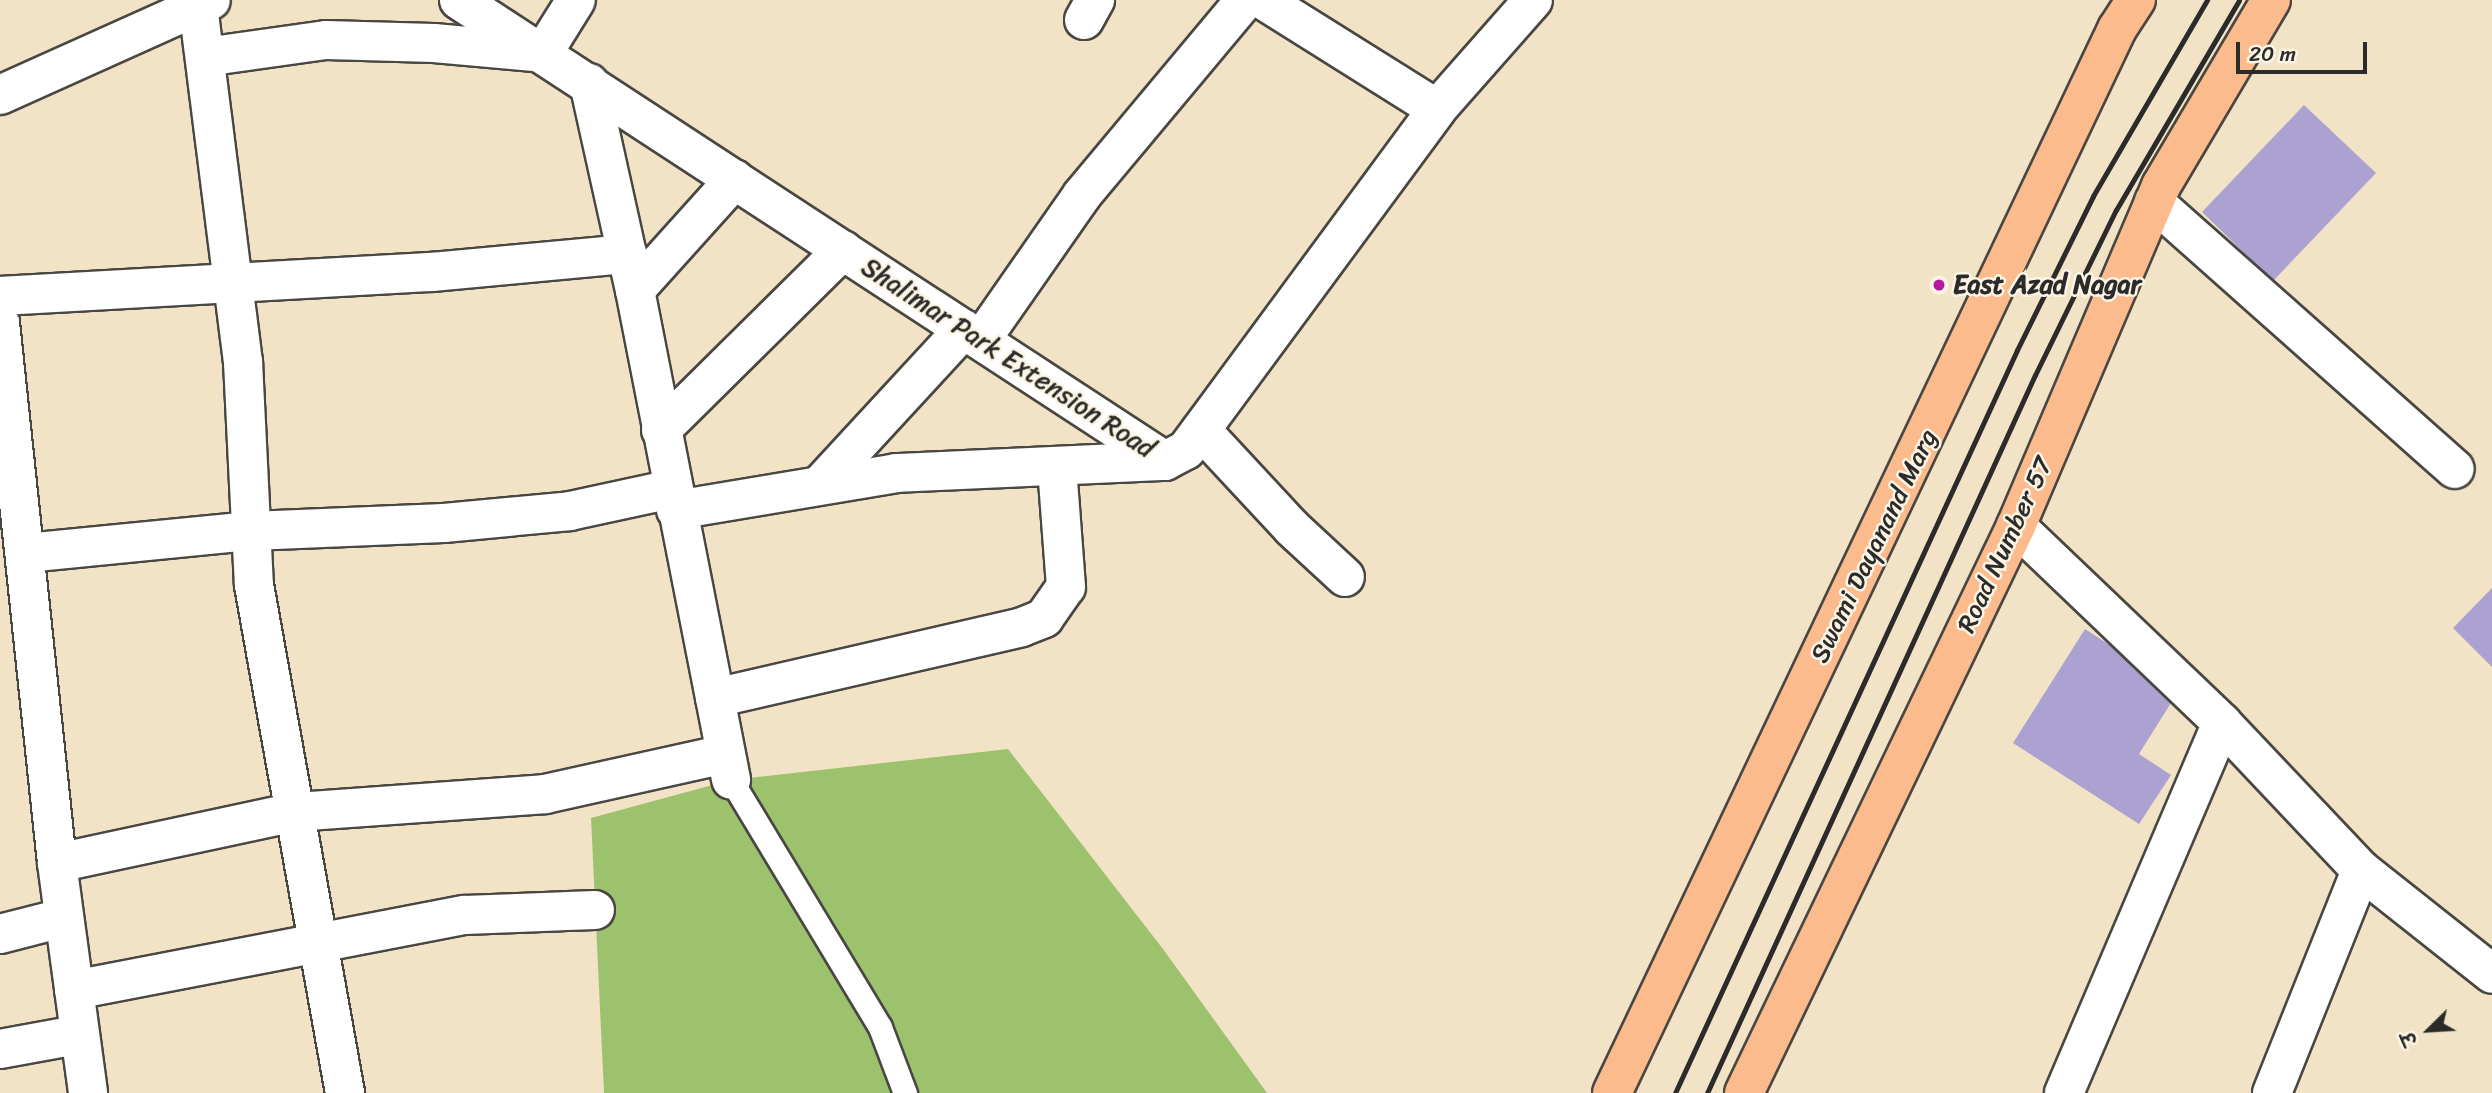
<!DOCTYPE html>
<meta charset="utf-8">
<style>
body{margin:0}
#map{position:relative;width:2492px;height:1093px;overflow:hidden;background:#f2e3c6;font-family:Sriracha,"Playpen Sans Deva",sans-serif}
div>[style]{position:absolute}
[style*='--x']{left:calc(var(--x)*1px);top:calc(var(--y)*1px);width:calc(var(--w)*1px);rotate:calc(var(--a)*1deg)}
.green>*{inset:0;background:#9dc26d}
.building>*{inset:0;background:#aba2d1}
.roads{filter:drop-shadow(2px 0 #494742) drop-shadow(-2px 0 #494742) drop-shadow(0 2px #494742) drop-shadow(0 -2px #494742)}
.service>*{height:23px;margin:-11.5px;padding:0 11.5px;transform-origin:11.5px;border-radius:11.5px;background:#fff}
.minor>*{height:38px;margin:-19px;padding:0 19px;transform-origin:19px;border-radius:19px;background:#fff}
.primary>*{height:38px;margin:-19px;padding:0 19px;transform-origin:19px;border-radius:19px;background:#fbbb8d}
.rail>*{height:5px;margin:-2.5px;padding:0 2.5px;transform-origin:2.5px;border-radius:2.5px;background:#2b2b2b}
.dots>*{width:19px;height:19px;translate:-50% -50%;box-sizing:border-box;border:4px solid #fcf5e5;border-radius:50%}
span{translate:-50% -50%;white-space:nowrap;text-align:center;line-height:1.15;-webkit-text-stroke:5px #fcf5e5;paint-order:stroke}
.poi-label{font-size:26px;color:#2b2b2b;font-weight:700}
.left{translate:0 -50%;text-align:left}
.street-label{font-size:26px;color:#2b2b2b}
.north{position:absolute;left:2394px;top:995px;width:70px;height:70px;-webkit-text-stroke:5px #fcf5e5;paint-order:stroke;rotate:246deg;font-size:19px;font-weight:700;line-height:28px;text-align:center;color:#2b2b2b}
.north::after{content:'';display:block;margin:auto;width:24px;height:32px;background:#2b2b2b;clip-path:polygon(50% 0,100% 100%,50% 72%,0 100%)}
.scale{position:absolute;left:2236px;top:42px;width:131px;height:32px;box-sizing:border-box;border:4px solid #2b2b2b;border-top:0;padding-left:9px;font-size:21px;line-height:24px;white-space:nowrap;color:#2b2b2b;-webkit-text-stroke:5px #fcf5e5;paint-order:stroke}
</style>
<div id="map">
<div class="green">
<i style="clip-path:polygon(1008px 749px,1163px 949px,1267px 1093px,604px 1093px,591px 818px,731px 780px)"></i>
</div>
<div class="building">
<i style="clip-path:polygon(2304px 105px,2376px 173px,2273px 281px,2202px 212px)"></i>
<i style="clip-path:polygon(2492px 588px,2492px 667px,2453px 628px)"></i>
<i style="clip-path:polygon(2085px 629px,2179px 690px,2139px 754px,2171px 775px,2139px 824px,2013px 743px)"></i>
</div>
<div class="roads">
<div class="service">
<i style="--x:731;--y:780;--w:288;--a:58.9"></i>
<i style="--x:880;--y:1027;--w:71;--a:69.3"></i>
</div>
<div class="minor">
<i style="--x:459;--y:0;--w:843;--a:33.14"></i>
<i style="--x:1165;--y:461;--w:24;--a:-28"></i>
<i style="--x:1186;--y:450;--w:423;--a:-53.6"></i>
<i style="--x:1437;--y:109;--w:145;--a:-48.6"></i>
<i style="--x:1263;--y:0;--w:205;--a:32.1"></i>
<i style="--x:198;--y:6;--w:359;--a:82.8"></i>
<i style="--x:243;--y:362;--w:223;--a:87.2"></i>
<i style="--x:254;--y:585;--w:516;--a:79.84"></i>
<i style="--x:1084;--y:20;--w:23;--a:-61"></i>
<i style="--x:205;--y:57;--w:122;--a:-8"></i>
<i style="--x:326;--y:40;--w:108;--a:1.6"></i>
<i style="--x:434;--y:43;--w:109;--a:5.2"></i>
<i style="--x:543;--y:53;--w:62;--a:-58.1"></i>
<i style="--x:589;--y:83;--w:212;--a:77.5"></i>
<i style="--x:635;--y:290;--w:499;--a:78.9"></i>
<i style="--x:0;--y:95;--w:231;--a:-24.2"></i>
<i style="--x:2154;--y:202;--w:402;--a:41.6"></i>
<i style="--x:635;--y:290;--w:149;--a:-48"></i>
<i style="--x:0;--y:296;--w:433;--a:-3.2"></i>
<i style="--x:432;--y:272;--w:196;--a:-5.3"></i>
<i style="--x:0;--y:323;--w:543;--a:83.97"></i>
<i style="--x:57;--y:863;--w:232;--a:82.3"></i>
<i style="--x:981;--y:340;--w:177;--a:-55.1"></i>
<i style="--x:1082;--y:195;--w:254;--a:-50.1"></i>
<i style="--x:661;--y:430;--w:256;--a:-44.7"></i>
<i style="--x:1201;--y:430;--w:134;--a:47.1"></i>
<i style="--x:1292;--y:528;--w:72;--a:42.8"></i>
<i style="--x:820;--y:485;--w:212;--a:-47.3"></i>
<i style="--x:676;--y:510;--w:223;--a:-9.5"></i>
<i style="--x:896;--y:473;--w:269;--a:-2.6"></i>
<i style="--x:2016;--y:526;--w:285;--a:43.7"></i>
<i style="--x:2222;--y:723;--w:202;--a:46.6"></i>
<i style="--x:2361;--y:870;--w:167;--a:38.4"></i>
<i style="--x:26;--y:553;--w:226;--a:-5.6"></i>
<i style="--x:251;--y:531;--w:193;--a:-2.4"></i>
<i style="--x:444;--y:523;--w:127;--a:-5.4"></i>
<i style="--x:570;--y:511;--w:104;--a:-12.2"></i>
<i style="--x:715;--y:698;--w:315;--a:-13"></i>
<i style="--x:1022;--y:627;--w:24;--a:-22"></i>
<i style="--x:1044;--y:618;--w:38;--a:-55"></i>
<i style="--x:1066;--y:587;--w:121;--a:-94.3"></i>
<i style="--x:57;--y:863;--w:243;--a:-12.1"></i>
<i style="--x:295;--y:812;--w:251;--a:-4.1"></i>
<i style="--x:545;--y:794;--w:184;--a:-12.5"></i>
<i style="--x:0;--y:934;--w:65;--a:-14.3"></i>
<i style="--x:74;--y:990;--w:398;--a:-10.9"></i>
<i style="--x:465;--y:915;--w:130;--a:-2.2"></i>
<i style="--x:0;--y:1049;--w:78;--a:-10.3"></i>
<i style="--x:2064;--y:1093;--w:402;--a:-66.9"></i>
<i style="--x:2272;--y:1093;--w:240;--a:-68.2"></i>
</div>
<div class="primary">
<i style="--x:1612;--y:1093;--w:1178;--a:-64.61"></i>
<i style="--x:2117;--y:29;--w:35;--a:-57"></i>
<i style="--x:1744;--y:1093;--w:629;--a:-64.37"></i>
<i style="--x:2016;--y:526;--w:370;--a:-66.9"></i>
<i style="--x:2161;--y:186;--w:216;--a:-59.4"></i>
</div>
</div>
<div class="rail">
<i style="--x:1675;--y:1093;--w:818;--a:-65.28"></i>
<i style="--x:2017;--y:350;--w:172;--a:-63.7"></i>
<i style="--x:2093;--y:196;--w:227;--a:-59.8"></i>
<i style="--x:1707;--y:1093;--w:789;--a:-65.45"></i>
<i style="--x:2035;--y:375;--w:184;--a:-63.9"></i>
<i style="--x:2116;--y:210;--w:243;--a:-59.6"></i>
</div>
<div class="dots">
<i style="left:1939px;top:285px;background:#b5179e"></i>
</div>
<div class="poi-label">
<span class="left" style="left:1953px;top:285px">East Azad Nagar</span>
</div>
<div class="street-label">
<span style="left:1008px;top:358px;rotate:33deg">Shalimar Park Extension Road</span>
<span style="left:2005px;top:545px;rotate:-65deg">Road Number 57</span>
<span style="left:1874px;top:546px;rotate:-64deg">Swami Dayanand Marg</span>
</div>
<div class="north">उ</div>
<div class="scale">20 m</div>
</div>
